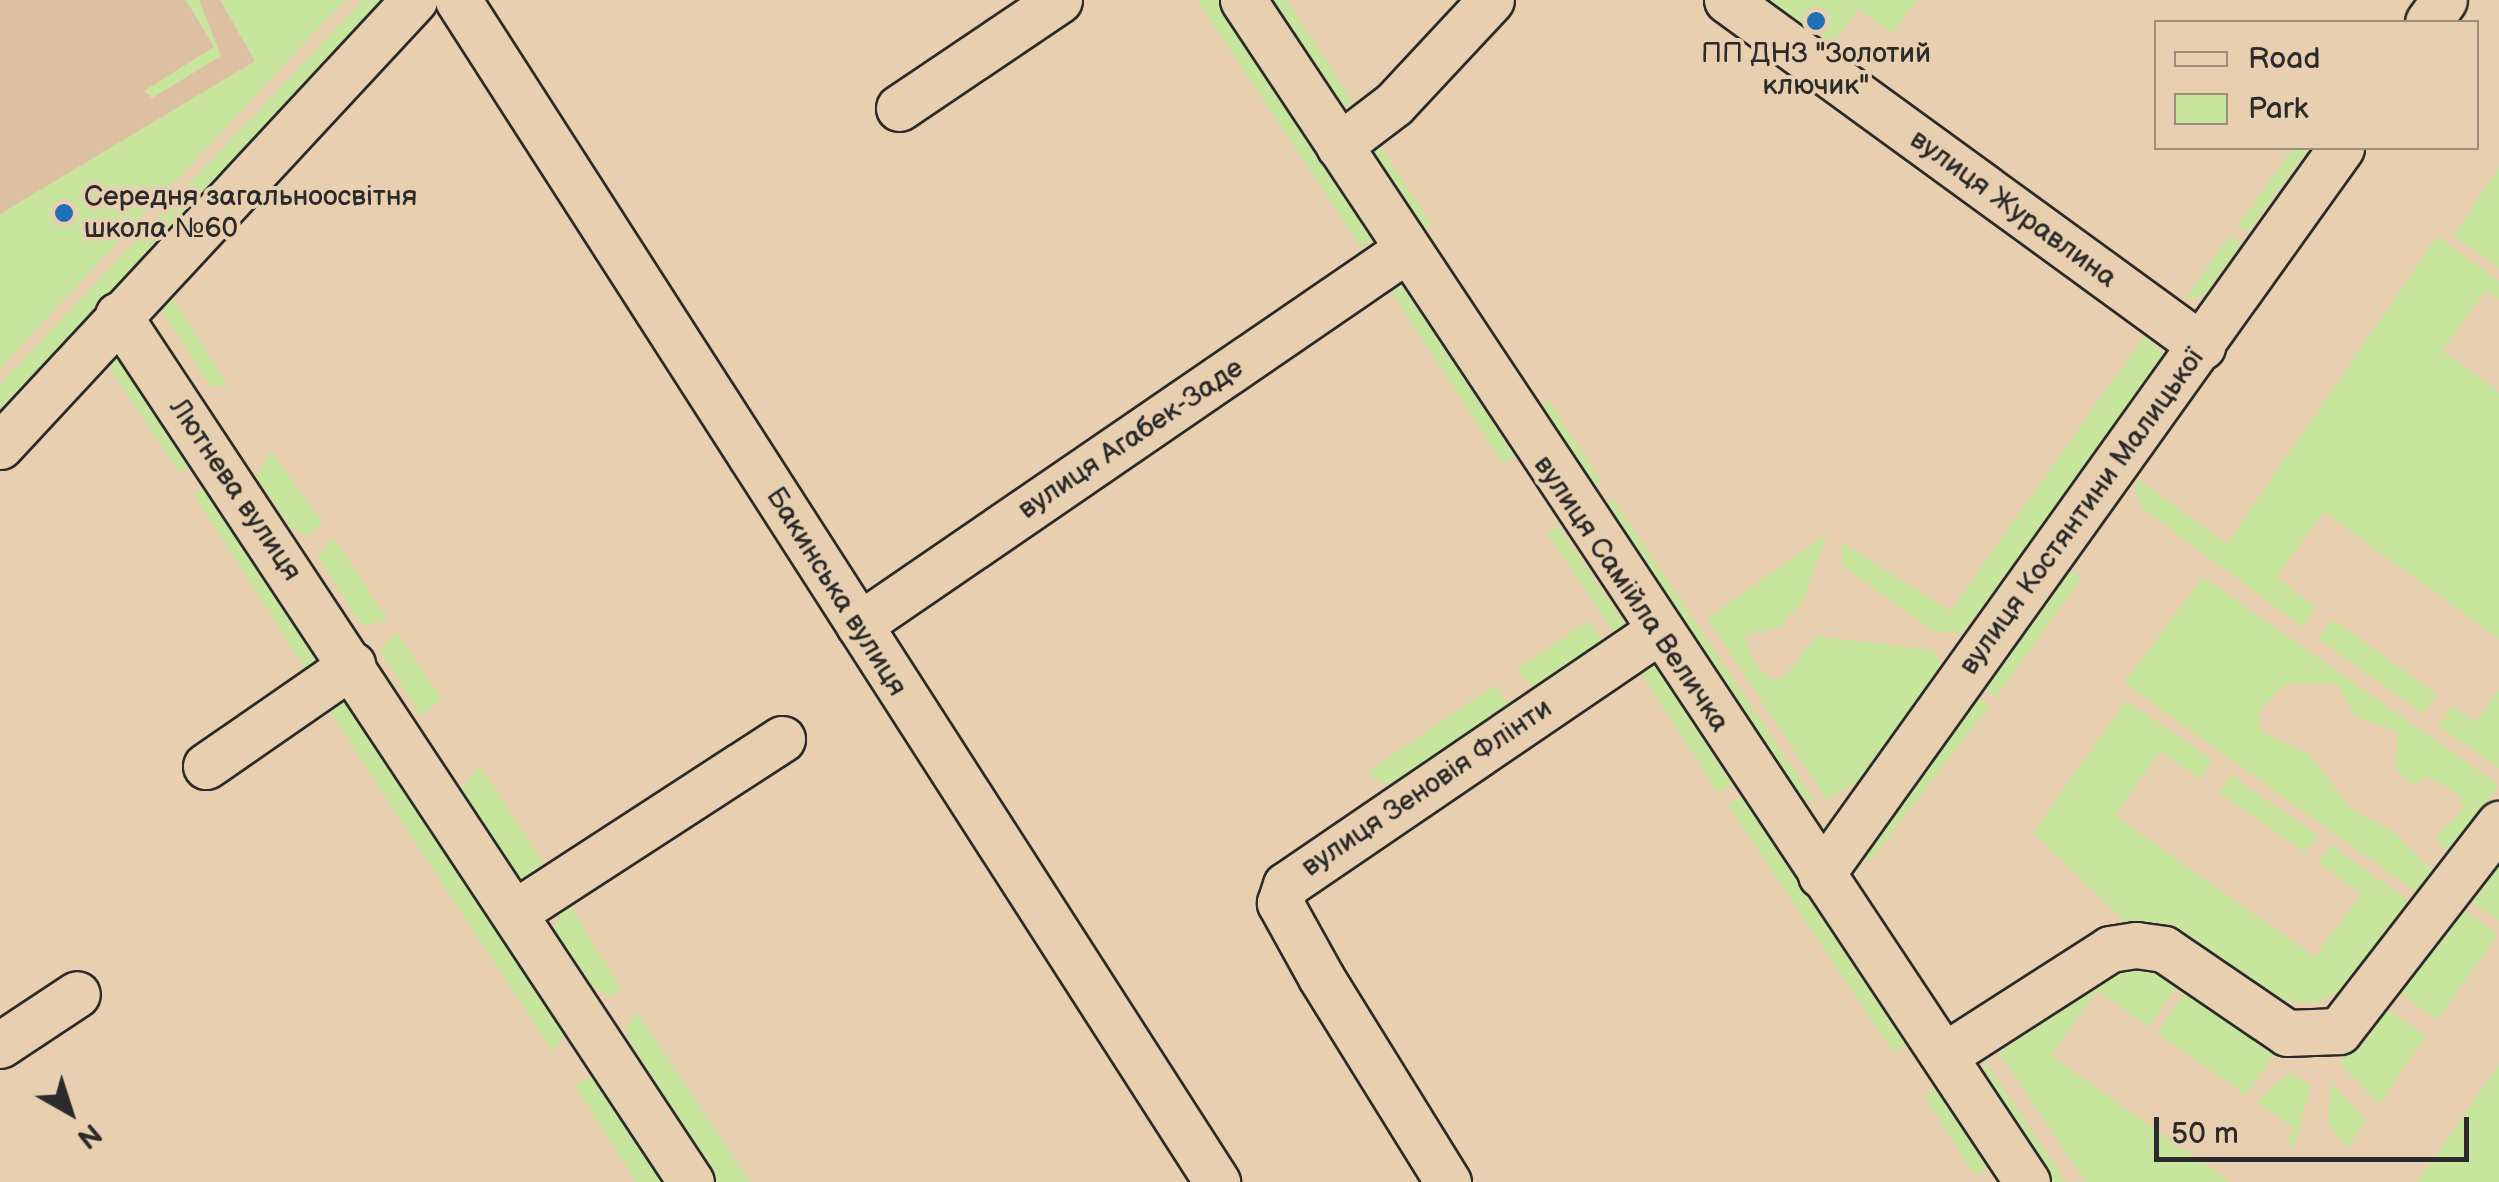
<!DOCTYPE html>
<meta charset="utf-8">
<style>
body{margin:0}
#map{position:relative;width:2499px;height:1182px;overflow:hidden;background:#e7cfaf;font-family:"Balsamiq Sans",sans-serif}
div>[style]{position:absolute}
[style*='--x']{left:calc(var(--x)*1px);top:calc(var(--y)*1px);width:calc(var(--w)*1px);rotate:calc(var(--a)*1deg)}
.built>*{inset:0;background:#dcc0a1}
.green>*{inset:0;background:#c7e59d}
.roads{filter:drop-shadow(2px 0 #2b2b2b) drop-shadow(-2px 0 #2b2b2b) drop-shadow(0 2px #2b2b2b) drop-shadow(0 -2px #2b2b2b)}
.minor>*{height:45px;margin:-22.5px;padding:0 22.5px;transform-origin:22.5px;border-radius:22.5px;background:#e7cfaf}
.dots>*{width:28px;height:28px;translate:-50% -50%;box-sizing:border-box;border:5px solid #e7cfaf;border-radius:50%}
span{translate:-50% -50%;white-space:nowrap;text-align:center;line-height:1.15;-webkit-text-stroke:8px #e7cfaf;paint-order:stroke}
.poi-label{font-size:28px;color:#2b2b2b}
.left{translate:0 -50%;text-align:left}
.street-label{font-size:28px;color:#2b2b2b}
.legend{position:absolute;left:2154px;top:20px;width:325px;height:130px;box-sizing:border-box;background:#e7cfaf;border:2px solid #9c8d7a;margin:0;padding:12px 18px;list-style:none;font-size:30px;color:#2b2b2b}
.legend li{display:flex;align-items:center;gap:20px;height:50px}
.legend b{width:50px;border:2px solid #9c8d7a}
.north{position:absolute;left:20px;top:1062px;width:100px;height:100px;-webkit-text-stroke:8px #e7cfaf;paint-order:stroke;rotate:141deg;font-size:28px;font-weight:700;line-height:40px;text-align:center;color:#2b2b2b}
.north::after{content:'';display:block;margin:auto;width:35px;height:45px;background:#2b2b2b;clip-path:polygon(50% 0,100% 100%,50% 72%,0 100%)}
.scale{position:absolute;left:2154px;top:1117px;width:315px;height:45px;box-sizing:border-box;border:5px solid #2b2b2b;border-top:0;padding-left:12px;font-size:30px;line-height:35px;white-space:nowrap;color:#2b2b2b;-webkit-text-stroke:8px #e7cfaf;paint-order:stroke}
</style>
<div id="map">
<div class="built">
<i style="clip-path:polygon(0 0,321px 0,0 353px)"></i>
</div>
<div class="green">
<i style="clip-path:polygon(186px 0,199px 0,221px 56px,152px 98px,144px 91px,214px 47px)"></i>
<i style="clip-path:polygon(220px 0,345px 0,0 368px,0 214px,255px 61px)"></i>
<i style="clip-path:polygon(363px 0,395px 0,0 418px,0 384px)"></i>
<i style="clip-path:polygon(1197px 0,1218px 0,1375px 238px,1361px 248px)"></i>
<i style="clip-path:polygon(1269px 0,1287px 0,1357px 109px,1339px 103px)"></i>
<i style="clip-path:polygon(1753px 0,1917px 0,1892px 33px,1858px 9px,1826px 53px)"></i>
<i style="clip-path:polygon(1379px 145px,1432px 225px,1419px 233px,1372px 157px)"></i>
<i style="clip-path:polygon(2293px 148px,2309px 148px,2248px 232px,2238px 225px)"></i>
<i style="clip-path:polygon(2499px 168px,2499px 268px,2453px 236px)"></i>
<i style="clip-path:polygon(2230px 235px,2241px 244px,2203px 297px,2186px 298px)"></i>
<i style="clip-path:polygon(2437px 236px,2499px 281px,2499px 299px,2486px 290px,2442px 351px,2499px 392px,2499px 639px,2324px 512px,2276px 577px,2315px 607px,2302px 627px,2143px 509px,2134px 489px,2139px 480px,2227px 544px)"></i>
<i style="clip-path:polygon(1402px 285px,1515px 456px,1503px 464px,1391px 292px)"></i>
<i style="clip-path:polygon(168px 291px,229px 387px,209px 385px,158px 304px)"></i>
<i style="clip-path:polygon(2145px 335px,2166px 359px,1962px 633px,1933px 631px,1843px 566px,1841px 542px,1950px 611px)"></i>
<i style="clip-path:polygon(125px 351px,200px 459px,180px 473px,102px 357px)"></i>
<i style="clip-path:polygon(1548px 399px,1602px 483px,1588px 490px,1537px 412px)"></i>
<i style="clip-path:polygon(271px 451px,323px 524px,308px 536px,291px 528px,256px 477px)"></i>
<i style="clip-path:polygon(209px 486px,318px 657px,308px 673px,194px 495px)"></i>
<i style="clip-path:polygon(1613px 499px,1817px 804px,1788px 791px,1599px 506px)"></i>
<i style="clip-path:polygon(1557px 525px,1624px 624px,1618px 638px,1547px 533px)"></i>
<i style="clip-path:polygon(1827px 534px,1802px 603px,1779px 627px,1744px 636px,1756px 666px,1773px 680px,1785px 676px,1817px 636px,1934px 650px,1941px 667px,1858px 780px,1827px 800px,1707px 618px)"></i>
<i style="clip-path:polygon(333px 538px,340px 547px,388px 620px,361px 626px,318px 556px)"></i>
<i style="clip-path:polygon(2066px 569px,2082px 578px,1996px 697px,1982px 687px)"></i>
<i style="clip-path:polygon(2203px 577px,2499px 785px,2450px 855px,2435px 837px,2463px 809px,2460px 796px,2427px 776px,2413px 786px,2395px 769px,2398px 732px,2354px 716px,2337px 683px,2286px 684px,2258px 712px,2262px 732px,2310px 755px,2351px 809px,2394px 832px,2431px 870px,2438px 879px,2427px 900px,2124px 683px)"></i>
<i style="clip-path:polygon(2333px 619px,2437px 695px,2423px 714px,2319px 639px)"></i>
<i style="clip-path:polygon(1589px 620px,1605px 647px,1533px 686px,1526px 681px,1517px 669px)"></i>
<i style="clip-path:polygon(396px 632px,442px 699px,420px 715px,380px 651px)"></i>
<i style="clip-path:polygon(1643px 664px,1658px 669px,1732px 784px,1718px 793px,1638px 669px)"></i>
<i style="clip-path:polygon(1495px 685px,1510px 707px,1401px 780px,1385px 784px,1367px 772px)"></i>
<i style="clip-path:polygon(2499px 690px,2499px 768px,2438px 726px,2452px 706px,2476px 722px)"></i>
<i style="clip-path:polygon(1975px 695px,1990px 705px,1870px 861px,1862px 853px)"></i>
<i style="clip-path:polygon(343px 698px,570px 1030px,552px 1051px,325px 704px)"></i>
<i style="clip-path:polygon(2126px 700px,2212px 760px,2200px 779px,2160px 751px,2115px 816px,2315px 957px,2361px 893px,2319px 863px,2331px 845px,2420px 909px,2350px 986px,2316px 1003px,2283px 1001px,2174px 925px,2128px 924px,2033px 833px)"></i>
<i style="clip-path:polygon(480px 766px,549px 872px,523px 882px,457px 793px)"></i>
<i style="clip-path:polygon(2231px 775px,2318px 836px,2305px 853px,2219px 792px)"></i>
<i style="clip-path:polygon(1743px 795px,1908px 1043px,1893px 1052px,1728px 805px)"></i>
<i style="clip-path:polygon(2499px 852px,2499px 921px,2466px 898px)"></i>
<i style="clip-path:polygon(567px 900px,621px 989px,611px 996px,591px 988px,552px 931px)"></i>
<i style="clip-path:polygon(2460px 908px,2498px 934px,2437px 1020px,2400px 993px)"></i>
<i style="clip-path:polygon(2146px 962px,2179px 982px,2149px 1027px,2097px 991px,2051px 1056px,2230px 1182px,2085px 1182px,1999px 1053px,2112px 966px)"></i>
<i style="clip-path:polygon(2188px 989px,2276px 1051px,2246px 1095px,2157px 1033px)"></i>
<i style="clip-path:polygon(2388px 1010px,2426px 1036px,2379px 1104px,2339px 1063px)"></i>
<i style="clip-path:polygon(637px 1013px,680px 1077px,750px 1182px,714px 1182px,630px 1040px,625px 1028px)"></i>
<i style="clip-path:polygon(1984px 1060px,2066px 1182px,2047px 1182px,1983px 1084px)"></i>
<i style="clip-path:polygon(2499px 1065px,2499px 1182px,2417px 1182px)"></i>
<i style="clip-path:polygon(2289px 1072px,2311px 1086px,2294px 1147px,2286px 1142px,2295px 1129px,2257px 1102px)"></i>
<i style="clip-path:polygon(598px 1074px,673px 1182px,637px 1182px,574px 1085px)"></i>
<i style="clip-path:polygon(2331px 1083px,2366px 1121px,2347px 1148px,2328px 1124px)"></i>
<i style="clip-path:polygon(1939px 1086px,1990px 1166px,1975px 1176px,1924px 1095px)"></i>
</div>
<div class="roads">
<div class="minor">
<i style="--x:458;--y:0;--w:1405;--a:57.29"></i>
<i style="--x:1243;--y:0;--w:1418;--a:56.44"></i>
<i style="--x:1727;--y:0;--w:588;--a:36.07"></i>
<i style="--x:2428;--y:22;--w:27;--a:-54"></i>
<i style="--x:899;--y:108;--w:193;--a:-34"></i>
<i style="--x:1339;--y:146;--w:69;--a:-37.4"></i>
<i style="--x:1394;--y:104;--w:142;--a:-47"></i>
<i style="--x:118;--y:315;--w:1039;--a:56.54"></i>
<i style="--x:0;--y:446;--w:609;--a:-47.13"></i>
<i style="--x:859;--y:625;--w:660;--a:-34.44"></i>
<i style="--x:206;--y:766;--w:178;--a:-34.7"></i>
<i style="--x:1821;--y:875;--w:894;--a:-54.43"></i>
<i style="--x:517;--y:911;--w:316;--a:-33"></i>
<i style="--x:0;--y:1045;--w:92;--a:-33.5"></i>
<i style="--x:1945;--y:1055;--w:196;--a:-32.7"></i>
<i style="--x:2110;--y:949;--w:26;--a:-9"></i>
<i style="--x:2136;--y:945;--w:28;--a:8"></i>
<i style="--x:2164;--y:949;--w:149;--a:34.3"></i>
<i style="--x:2287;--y:1033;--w:52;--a:-2.2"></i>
<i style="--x:2339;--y:1031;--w:262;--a:-52.3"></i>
<i style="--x:1448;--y:1182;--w:241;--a:-121.8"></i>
<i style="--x:1321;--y:977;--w:85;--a:-119"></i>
<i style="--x:1280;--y:903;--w:19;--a:-72"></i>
<i style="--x:1286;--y:885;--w:448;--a:-34.3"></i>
</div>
</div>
<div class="dots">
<i style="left:1816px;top:21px;background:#1f6fb2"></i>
<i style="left:64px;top:213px;background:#1f6fb2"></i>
</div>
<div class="poi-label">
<span style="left:1816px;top:70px">ПП ДНЗ "Золотий<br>ключик"</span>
<span class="left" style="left:84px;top:213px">Середня загальноосвітня<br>школа №60</span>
</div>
<div class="street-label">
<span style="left:2013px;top:209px;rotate:36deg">вулиця Журавлина</span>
<span style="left:1131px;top:439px;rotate:-34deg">вулиця Агабек-Заде</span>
<span style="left:235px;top:490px;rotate:56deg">Лютнева вулиця</span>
<span style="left:2082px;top:512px;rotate:-54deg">вулиця Костянтини Малицької</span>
<span style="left:836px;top:592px;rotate:58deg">Бакинська вулиця</span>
<span style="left:1631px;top:594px;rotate:56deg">вулиця Самійла Величка</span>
<span style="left:1427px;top:788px;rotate:-34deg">вулиця Зеновія Флінти</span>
</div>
<ul class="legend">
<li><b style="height:12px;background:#e7cfaf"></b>Road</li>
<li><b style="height:28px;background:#c7e59d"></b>Park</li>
</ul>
<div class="north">N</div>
<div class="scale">50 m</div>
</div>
